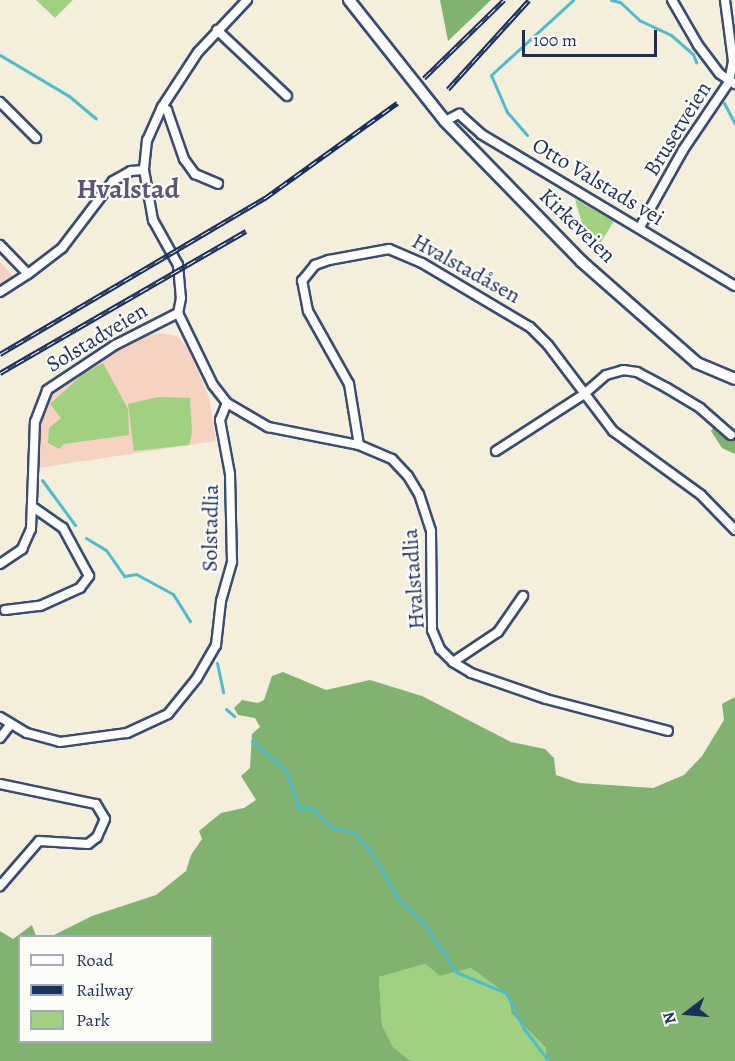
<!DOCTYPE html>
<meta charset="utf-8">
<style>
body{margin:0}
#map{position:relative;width:735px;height:1061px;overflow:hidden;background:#f3efdc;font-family:Alegreya,serif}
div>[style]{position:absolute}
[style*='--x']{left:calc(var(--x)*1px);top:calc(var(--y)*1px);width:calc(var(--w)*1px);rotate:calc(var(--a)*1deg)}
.built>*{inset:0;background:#f6d2c3}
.green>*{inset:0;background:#a0d181}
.forest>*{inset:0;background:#80b36f}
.stream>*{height:3px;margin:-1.5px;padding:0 1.5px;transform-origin:1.5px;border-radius:1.5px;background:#50bbcc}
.roads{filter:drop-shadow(2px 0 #3b4c71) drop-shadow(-2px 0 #3b4c71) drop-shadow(0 2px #3b4c71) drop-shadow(0 -2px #3b4c71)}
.minor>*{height:8px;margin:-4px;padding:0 4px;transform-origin:4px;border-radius:4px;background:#fff}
.secondary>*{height:10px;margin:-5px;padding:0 5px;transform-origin:5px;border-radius:5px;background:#fff}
.rail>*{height:5px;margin-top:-2.5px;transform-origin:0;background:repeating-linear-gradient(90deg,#fdfcf7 0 9px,#1b2f5e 0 18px);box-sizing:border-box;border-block:2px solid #1b2f5e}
span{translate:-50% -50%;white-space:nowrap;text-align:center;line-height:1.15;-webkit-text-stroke:4.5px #fdfcf7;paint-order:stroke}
.street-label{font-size:22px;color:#1b2f5e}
.district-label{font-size:28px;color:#5d5774;font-weight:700}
.legend{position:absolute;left:18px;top:935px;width:195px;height:108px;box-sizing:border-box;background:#fdfcf7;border:2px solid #a3aaba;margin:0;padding:8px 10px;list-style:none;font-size:18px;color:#1b2f5e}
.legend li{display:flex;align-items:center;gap:12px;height:30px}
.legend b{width:30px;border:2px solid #a3aaba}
.north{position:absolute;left:657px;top:983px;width:60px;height:60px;-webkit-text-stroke:4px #fdfcf7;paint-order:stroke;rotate:254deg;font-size:16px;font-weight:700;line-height:24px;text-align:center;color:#1b2f5e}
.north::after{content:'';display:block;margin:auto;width:21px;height:27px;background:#1b2f5e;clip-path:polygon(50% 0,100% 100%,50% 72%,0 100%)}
.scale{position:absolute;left:522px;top:30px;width:135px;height:27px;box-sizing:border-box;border:3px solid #1b2f5e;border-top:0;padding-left:8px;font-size:18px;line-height:21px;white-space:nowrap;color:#1b2f5e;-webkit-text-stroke:4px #fdfcf7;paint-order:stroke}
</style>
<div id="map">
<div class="built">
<i style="clip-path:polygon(0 262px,15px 278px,0 287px)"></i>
<i style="clip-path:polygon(161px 333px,177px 336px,188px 349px,209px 397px,216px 441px,38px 468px,38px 430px,48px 395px,133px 338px)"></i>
</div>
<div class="green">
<i style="clip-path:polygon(36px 0,73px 0,55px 18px)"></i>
<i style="clip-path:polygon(575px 199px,614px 221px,596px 250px,586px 237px)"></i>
<i style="clip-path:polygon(103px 363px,128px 409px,129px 435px,64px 444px,59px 449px,48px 443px,49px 428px,61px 418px,50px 404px,83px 374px)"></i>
<i style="clip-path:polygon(158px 397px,190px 398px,192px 434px,189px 445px,134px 451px,128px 404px)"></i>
<i style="clip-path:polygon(425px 964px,440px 976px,471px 968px,509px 996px,511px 1013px,546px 1048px,545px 1061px,411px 1061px,393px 1047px,382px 1025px,379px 977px)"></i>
</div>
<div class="forest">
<i style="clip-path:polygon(440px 0,491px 0,448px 41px)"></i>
<i style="clip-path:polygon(715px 425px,735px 436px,735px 454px,722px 448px,711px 431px)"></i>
<i style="clip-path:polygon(283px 672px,326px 690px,370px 680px,422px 696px,511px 742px,545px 749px,554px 758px,556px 775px,579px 783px,653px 788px,684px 775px,702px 756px,724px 720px,722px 704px,735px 697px,735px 1061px,545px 1061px,546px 1048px,511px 1013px,509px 996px,471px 968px,440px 976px,425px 964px,379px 977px,382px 1025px,393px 1047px,411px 1061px,0 1061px,0 931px,13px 939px,32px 925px,36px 936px,20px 936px,20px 1042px,212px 1042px,212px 936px,52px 936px,92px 916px,156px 895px,186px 871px,191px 855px,202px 839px,199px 831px,221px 813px,244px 808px,256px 800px,241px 776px,250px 768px,252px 734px,260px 727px,255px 718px,238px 715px,234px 708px,242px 700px,258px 703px,264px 700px,272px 676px)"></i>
</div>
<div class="stream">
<i style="--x:611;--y:0;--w:9;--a:13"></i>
<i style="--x:620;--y:2;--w:26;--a:43"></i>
<i style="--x:639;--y:20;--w:35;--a:25"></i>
<i style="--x:671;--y:35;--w:29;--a:41"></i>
<i style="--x:693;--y:54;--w:9;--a:69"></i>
<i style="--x:0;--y:55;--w:80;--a:30.7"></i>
<i style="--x:69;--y:96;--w:35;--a:40"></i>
<i style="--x:724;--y:103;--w:24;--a:62"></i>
<i style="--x:527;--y:135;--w:30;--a:-131"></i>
<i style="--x:507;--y:112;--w:40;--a:-113.4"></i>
<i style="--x:491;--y:75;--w:111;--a:-42.4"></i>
<i style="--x:42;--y:480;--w:56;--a:53.7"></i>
<i style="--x:86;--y:538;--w:23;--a:31"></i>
<i style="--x:106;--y:550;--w:32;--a:55"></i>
<i style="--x:124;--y:576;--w:12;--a:-9"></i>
<i style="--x:136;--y:574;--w:42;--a:28.4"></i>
<i style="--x:173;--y:594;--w:32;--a:58"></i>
<i style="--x:217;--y:663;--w:30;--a:78"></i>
<i style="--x:226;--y:709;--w:11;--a:41"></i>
<i style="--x:252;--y:741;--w:45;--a:41.4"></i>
<i style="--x:286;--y:771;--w:39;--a:71"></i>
<i style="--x:299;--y:808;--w:12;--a:0"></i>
<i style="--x:311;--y:808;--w:30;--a:42"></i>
<i style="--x:333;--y:828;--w:21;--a:11"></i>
<i style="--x:354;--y:832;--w:26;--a:50"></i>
<i style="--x:371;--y:852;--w:57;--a:59.4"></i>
<i style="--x:400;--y:901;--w:30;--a:42"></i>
<i style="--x:422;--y:921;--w:61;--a:56.3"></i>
<i style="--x:456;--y:972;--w:54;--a:22.8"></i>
<i style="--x:506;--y:993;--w:40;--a:63.4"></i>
<i style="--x:524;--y:1029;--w:41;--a:52"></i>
</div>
<div class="roads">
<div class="minor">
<i style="--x:247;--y:0;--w:71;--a:133.3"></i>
<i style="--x:198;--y:52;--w:66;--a:123.2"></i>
<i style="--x:162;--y:107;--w:36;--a:114"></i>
<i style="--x:147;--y:140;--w:30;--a:96"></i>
<i style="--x:144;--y:170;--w:51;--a:79.8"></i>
<i style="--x:153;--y:220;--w:51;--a:60.9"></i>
<i style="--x:178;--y:265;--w:33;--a:85"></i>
<i style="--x:181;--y:298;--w:15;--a:101"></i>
<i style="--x:178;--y:313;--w:80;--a:64.1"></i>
<i style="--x:213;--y:385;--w:23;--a:52"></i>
<i style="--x:227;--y:403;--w:48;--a:30.3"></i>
<i style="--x:268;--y:427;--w:93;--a:11.2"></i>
<i style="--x:359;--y:445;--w:36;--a:23"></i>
<i style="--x:392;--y:459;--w:23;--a:47"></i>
<i style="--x:408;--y:476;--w:21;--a:59"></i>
<i style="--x:419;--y:494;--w:39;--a:72"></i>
<i style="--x:431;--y:531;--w:99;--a:89.4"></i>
<i style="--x:432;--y:630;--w:21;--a:67"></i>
<i style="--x:440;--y:649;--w:18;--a:45"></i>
<i style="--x:453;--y:662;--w:21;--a:31"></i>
<i style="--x:471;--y:673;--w:79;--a:19.1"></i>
<i style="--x:546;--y:699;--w:126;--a:14.7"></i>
<i style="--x:672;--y:0;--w:52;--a:60"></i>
<i style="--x:698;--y:45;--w:36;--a:53"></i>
<i style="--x:720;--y:74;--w:18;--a:34"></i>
<i style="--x:217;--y:30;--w:96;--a:43.3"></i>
<i style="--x:0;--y:102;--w:51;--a:45"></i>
<i style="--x:162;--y:107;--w:6;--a:31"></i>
<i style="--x:167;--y:110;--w:52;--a:70.9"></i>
<i style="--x:184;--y:159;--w:19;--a:54"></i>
<i style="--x:195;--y:174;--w:25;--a:23"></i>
<i style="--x:445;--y:121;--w:16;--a:-27"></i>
<i style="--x:459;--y:114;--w:30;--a:42"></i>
<i style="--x:481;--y:134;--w:296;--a:30.9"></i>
<i style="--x:640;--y:227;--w:88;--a:-60.8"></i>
<i style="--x:683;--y:150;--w:82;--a:-55.9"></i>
<i style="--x:729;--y:82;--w:21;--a:-79"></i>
<i style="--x:733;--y:61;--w:62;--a:-97.5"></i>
<i style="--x:0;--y:245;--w:40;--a:46"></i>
<i style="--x:28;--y:274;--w:43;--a:-37.4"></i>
<i style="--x:62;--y:248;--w:84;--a:-52.7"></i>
<i style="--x:113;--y:181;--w:21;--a:-29"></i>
<i style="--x:131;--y:171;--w:13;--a:-4"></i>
<i style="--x:0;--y:292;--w:33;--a:-33"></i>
<i style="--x:359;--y:445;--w:62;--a:-99.3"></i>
<i style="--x:349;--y:384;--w:84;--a:-119.3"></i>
<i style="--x:308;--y:311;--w:31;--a:-101"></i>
<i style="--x:302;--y:281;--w:21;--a:-51"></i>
<i style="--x:315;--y:265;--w:15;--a:-20"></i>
<i style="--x:329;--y:260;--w:61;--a:-10.4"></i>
<i style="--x:389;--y:249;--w:36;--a:23"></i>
<i style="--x:422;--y:263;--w:126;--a:30.7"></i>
<i style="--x:530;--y:327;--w:25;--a:45"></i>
<i style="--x:548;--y:345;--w:108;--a:52.9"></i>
<i style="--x:613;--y:431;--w:109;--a:36"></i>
<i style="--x:701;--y:495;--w:49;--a:45.8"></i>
<i style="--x:496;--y:451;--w:103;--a:-32.8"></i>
<i style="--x:583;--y:395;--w:30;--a:-41"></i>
<i style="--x:606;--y:375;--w:18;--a:-16"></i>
<i style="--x:623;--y:370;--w:14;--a:8"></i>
<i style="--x:637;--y:372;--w:34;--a:28"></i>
<i style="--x:667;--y:388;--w:39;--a:31"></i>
<i style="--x:700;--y:408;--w:41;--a:41.1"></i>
<i style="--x:0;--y:564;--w:27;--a:-34"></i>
<i style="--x:22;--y:549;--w:22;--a:-66"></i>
<i style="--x:31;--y:529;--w:107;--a:-87.9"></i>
<i style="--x:35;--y:422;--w:34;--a:-69"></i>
<i style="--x:47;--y:390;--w:82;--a:-33.5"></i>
<i style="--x:115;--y:345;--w:71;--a:-26.9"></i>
<i style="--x:5;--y:610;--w:35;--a:-7"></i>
<i style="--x:40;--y:606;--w:44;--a:-24.2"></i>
<i style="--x:80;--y:588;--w:15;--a:-53"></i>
<i style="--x:89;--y:576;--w:55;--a:-118.4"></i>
<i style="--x:63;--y:528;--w:35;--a:-145"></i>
<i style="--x:453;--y:662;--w:54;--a:-33.7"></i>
<i style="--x:498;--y:632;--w:44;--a:-55.2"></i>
<i style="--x:0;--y:717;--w:31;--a:31"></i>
<i style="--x:27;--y:733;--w:34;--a:15"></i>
<i style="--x:60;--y:742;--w:68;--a:-7.7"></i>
<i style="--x:127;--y:733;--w:45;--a:-24.9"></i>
<i style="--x:168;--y:714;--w:46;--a:-51.1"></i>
<i style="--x:197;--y:678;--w:38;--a:-60"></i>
<i style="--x:216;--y:645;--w:44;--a:-83.5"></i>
<i style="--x:221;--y:601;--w:41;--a:-74.2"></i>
<i style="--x:232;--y:562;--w:88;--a:-91.3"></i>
<i style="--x:230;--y:474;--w:55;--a:-100.5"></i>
<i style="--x:220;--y:420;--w:18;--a:-68"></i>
<i style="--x:0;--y:738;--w:16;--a:-52"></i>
<i style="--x:0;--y:784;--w:98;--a:11.8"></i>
<i style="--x:96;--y:804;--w:17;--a:59"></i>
<i style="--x:105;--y:819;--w:20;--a:114"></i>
<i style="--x:97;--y:837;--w:11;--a:142"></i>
<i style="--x:88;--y:844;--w:49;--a:-176.5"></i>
<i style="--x:39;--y:841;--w:60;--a:130.9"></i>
</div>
<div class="secondary">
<i style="--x:349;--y:0;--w:154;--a:51.6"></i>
<i style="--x:445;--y:121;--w:195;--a:45.8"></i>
<i style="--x:581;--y:261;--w:154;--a:41.3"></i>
<i style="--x:697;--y:363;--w:41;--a:22.8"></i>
</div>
</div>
<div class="rail">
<i style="--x:424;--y:78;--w:112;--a:-44.3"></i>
<i style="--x:448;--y:89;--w:120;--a:-47.7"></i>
<i style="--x:0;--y:354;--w:308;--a:-30.5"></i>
<i style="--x:265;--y:198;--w:163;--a:-35.7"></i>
<i style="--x:0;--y:373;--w:284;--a:-30"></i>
</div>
<div class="street-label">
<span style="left:678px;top:129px;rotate:-58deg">Brusetveien</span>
<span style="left:598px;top:182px;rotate:31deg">Otto Valstads vei</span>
<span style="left:577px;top:226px;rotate:44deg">Kirkeveien</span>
<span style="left:466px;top:269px;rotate:29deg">Hvalstadåsen</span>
<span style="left:97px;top:338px;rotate:-31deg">Solstadveien</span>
<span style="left:211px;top:528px;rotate:-89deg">Solstadlia</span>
<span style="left:414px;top:579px;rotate:-94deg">Hvalstadlia</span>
</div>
<div class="district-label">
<span style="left:128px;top:189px">Hvalstad</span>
</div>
<ul class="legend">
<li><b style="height:8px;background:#fff"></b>Road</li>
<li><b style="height:8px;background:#1b2f5e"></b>Railway</li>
<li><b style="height:16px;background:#a0d181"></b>Park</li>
</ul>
<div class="north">N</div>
<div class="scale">100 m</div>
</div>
